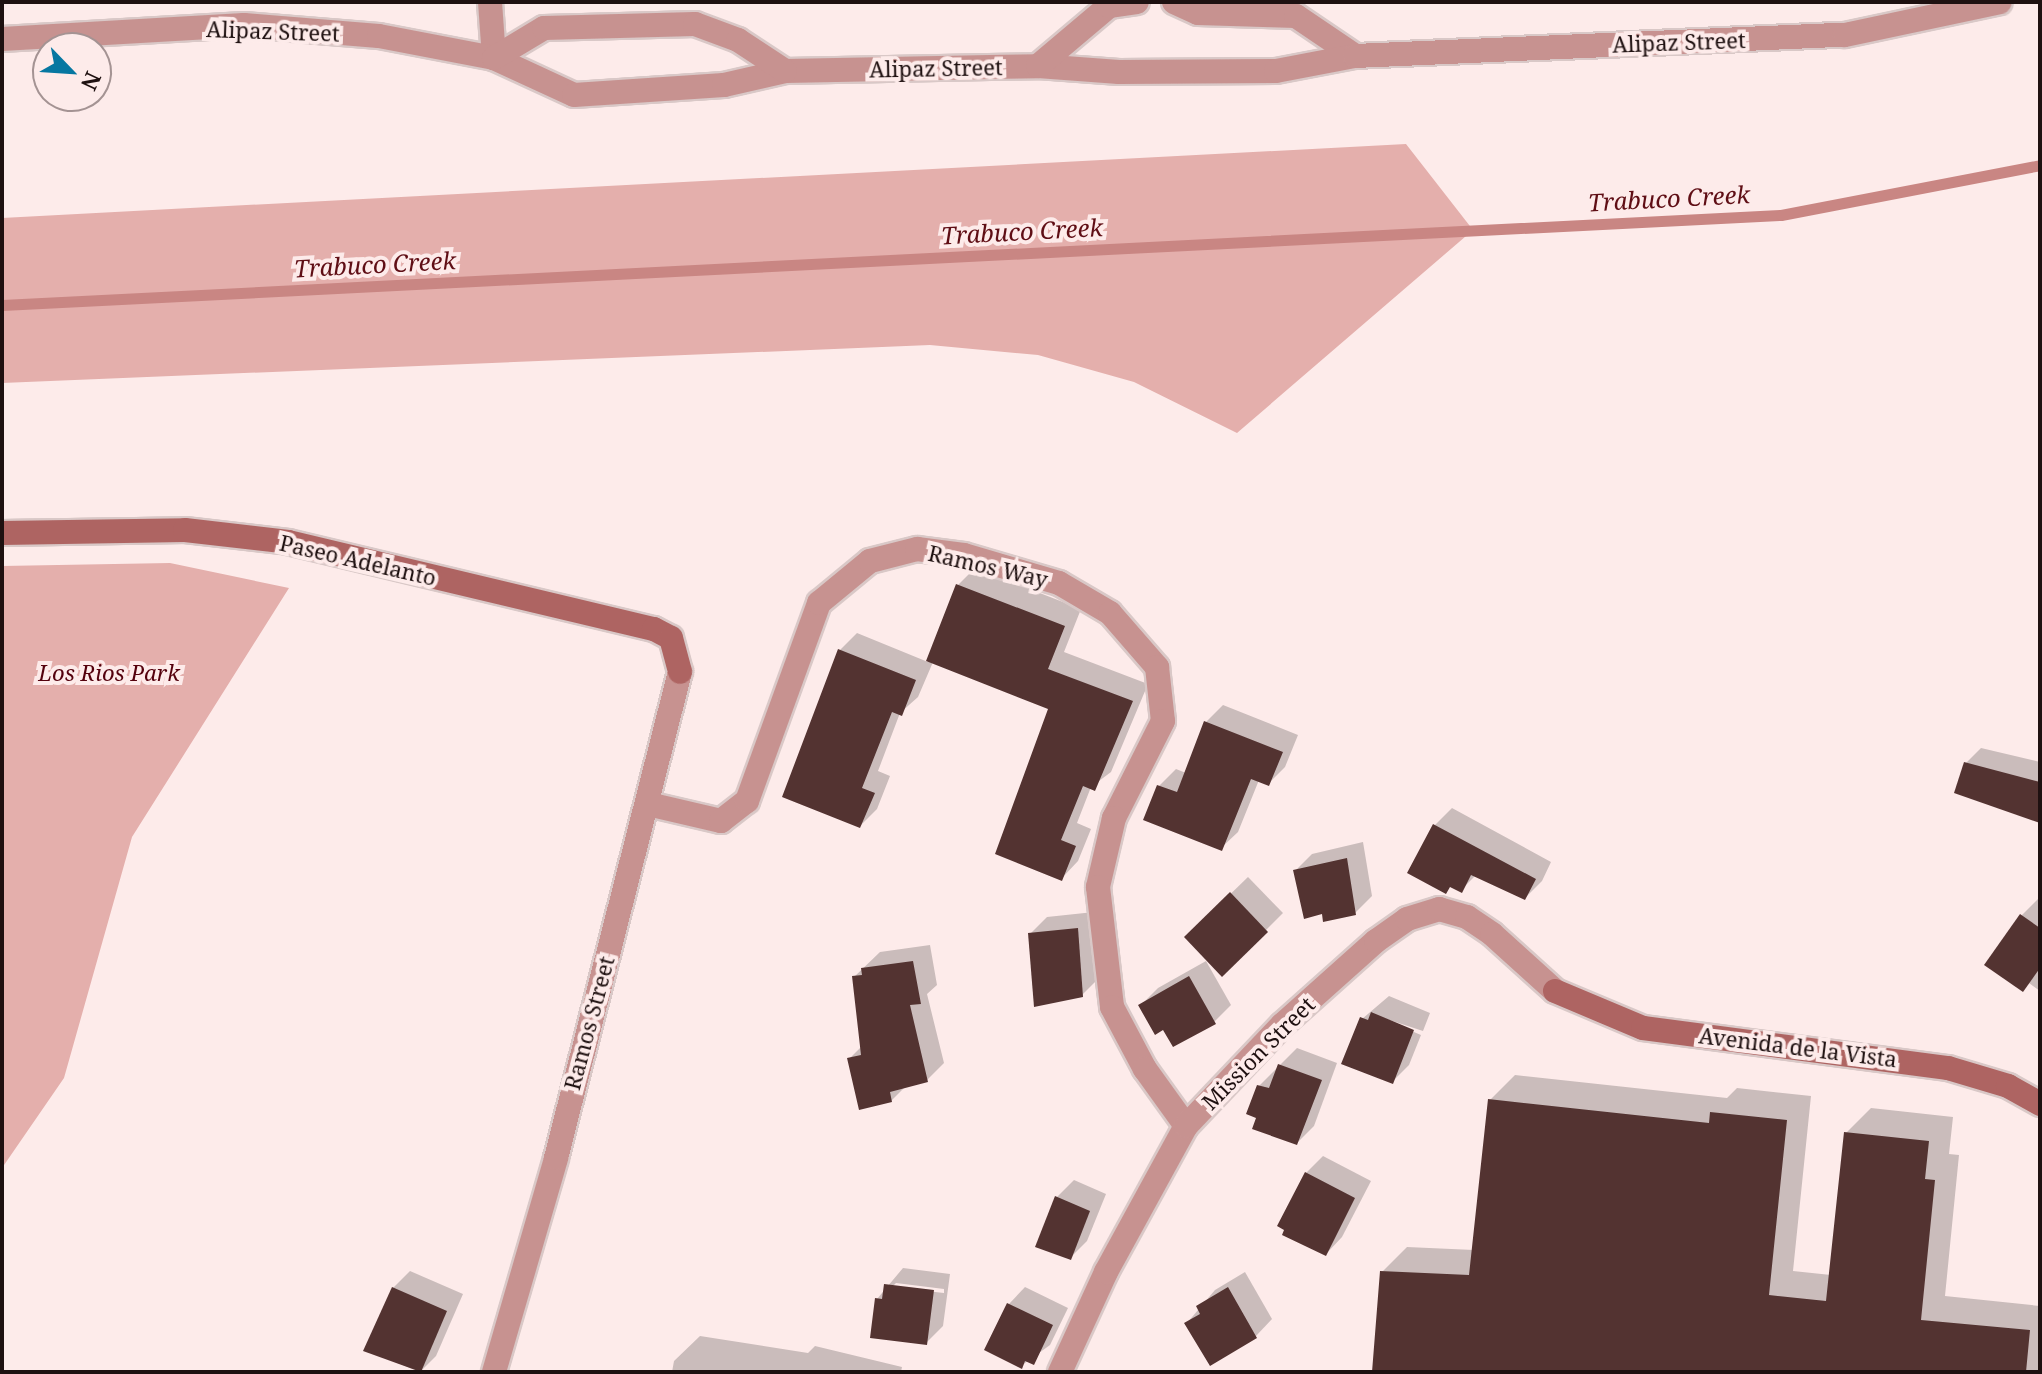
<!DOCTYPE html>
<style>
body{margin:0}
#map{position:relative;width:2042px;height:1374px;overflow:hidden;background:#fdebea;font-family:"Noto Serif",serif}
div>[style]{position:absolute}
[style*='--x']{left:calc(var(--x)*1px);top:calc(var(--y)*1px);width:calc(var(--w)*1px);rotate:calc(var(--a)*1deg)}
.green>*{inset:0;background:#e4afac}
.shadow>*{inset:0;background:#0003}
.stream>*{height:11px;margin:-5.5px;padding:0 5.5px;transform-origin:5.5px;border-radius:5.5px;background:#c98683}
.building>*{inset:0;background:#533331}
.roads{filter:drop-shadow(2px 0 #d9c8c7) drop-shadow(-2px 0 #d9c8c7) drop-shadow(0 2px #d9c8c7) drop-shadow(0 -2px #d9c8c7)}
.street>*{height:24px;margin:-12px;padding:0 12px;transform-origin:12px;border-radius:12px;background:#c79290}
.secondary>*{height:24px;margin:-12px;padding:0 12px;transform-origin:12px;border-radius:12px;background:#ae6462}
span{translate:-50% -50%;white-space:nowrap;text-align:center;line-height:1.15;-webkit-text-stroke:8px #fdebea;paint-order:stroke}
.street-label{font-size:22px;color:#1e1010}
.park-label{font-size:22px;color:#54010d;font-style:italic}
.water-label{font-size:24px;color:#5f0e15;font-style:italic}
.frame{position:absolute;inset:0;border:4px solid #1e1010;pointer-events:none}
.north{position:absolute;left:32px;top:32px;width:80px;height:80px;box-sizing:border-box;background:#fdebea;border:2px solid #a49393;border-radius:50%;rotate:115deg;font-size:22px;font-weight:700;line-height:32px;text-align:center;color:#1e1010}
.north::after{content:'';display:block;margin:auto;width:28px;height:36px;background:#0677a1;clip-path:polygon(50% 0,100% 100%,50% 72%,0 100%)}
</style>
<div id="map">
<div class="green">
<i style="clip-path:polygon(1406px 144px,1473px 230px,1237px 433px,1134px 382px,1038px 355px,930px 345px,2px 383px,2px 218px)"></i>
<i style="clip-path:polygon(170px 563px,289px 588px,132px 837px,64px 1078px,2px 1168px,2px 566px)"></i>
</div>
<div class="shadow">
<i style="clip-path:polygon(975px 568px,1081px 609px,1064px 652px,1148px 684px,1111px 772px,1091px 787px,1077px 823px,1091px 829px,1078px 861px,1062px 878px,1051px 708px,933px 662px,918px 697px,900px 713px,878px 771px,890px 776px,877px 809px,860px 826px,840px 650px,857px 633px,928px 662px,958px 585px)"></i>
<i style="clip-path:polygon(1223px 705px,1298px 735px,1285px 767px,1268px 784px,1259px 780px,1238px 832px,1221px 848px,1159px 786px,1176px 769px,1186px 773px,1206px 722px)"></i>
<i style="clip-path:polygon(1981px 748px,2040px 762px,2040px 821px,1966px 763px)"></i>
<i style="clip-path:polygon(1452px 808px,1551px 862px,1542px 881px,1525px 898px,1476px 875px,1461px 890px,1435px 825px)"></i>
<i style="clip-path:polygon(1363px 842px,1372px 896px,1355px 913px,1323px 912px,1295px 871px,1312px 854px)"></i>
<i style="clip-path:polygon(1248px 877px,1283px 913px,1222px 974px,1186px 937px)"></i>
<i style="clip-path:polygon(2038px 899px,2040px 900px,2040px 991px,2029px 983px,2022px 915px)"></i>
<i style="clip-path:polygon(1094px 912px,1099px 978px,1082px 995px,1035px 1005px,1030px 934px,1047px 917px)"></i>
<i style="clip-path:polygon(930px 945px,937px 985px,927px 994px,944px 1063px,927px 1080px,907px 1085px,891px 1101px,849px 1059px,862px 1046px,854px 977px,880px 952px)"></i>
<i style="clip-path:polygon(1206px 961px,1231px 1005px,1214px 1022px,1164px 1028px,1141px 1005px,1158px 988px)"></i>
<i style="clip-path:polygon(1389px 996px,1430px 1013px,1423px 1031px,1371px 1014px,1421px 1035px,1409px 1065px,1392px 1082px,1362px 1019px)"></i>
<i style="clip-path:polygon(1297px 1048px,1337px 1063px,1314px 1126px,1297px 1143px,1258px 1116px,1259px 1086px)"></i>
<i style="clip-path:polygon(1515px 1075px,1727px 1098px,1737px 1088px,1811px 1096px,1793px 1271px,1831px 1275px,1846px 1133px,1871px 1108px,1953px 1117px,1949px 1154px,1959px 1155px,1945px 1296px,2040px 1306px,2040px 1372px,1374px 1372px,1382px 1272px,1407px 1247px,1474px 1250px,1490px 1100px)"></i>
<i style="clip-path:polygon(1323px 1156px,1371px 1181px,1342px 1237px,1326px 1254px,1306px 1173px)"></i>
<i style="clip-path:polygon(1074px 1180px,1106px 1194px,1087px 1241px,1070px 1258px,1057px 1197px)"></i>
<i style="clip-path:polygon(evenodd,903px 1268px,950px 1274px,943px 1326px,926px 1343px,877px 1299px,903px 1268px,896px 1283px,944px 1289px,944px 1293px,892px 1287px,896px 1283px)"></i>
<i style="clip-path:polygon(410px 1271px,463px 1294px,436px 1356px,420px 1372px,366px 1350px,393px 1288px)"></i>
<i style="clip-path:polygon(1245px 1272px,1272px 1319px,1256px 1336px,1187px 1323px,1215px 1290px)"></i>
<i style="clip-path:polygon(1025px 1287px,1068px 1308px,1050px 1345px,1021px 1366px,1009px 1304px)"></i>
<i style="clip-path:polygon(700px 1336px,808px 1353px,815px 1346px,902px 1367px,901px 1372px,672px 1372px,674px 1361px)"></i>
</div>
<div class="stream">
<i style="--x:2;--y:305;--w:1781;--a:-2.9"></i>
<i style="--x:1781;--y:215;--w:264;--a:-10.9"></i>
</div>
<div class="building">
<i style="clip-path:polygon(956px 584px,1065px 626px,1048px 669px,1133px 701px,1095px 791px,1083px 786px,1061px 840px,1076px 846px,1062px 881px,995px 854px,1048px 709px,926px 661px)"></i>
<i style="clip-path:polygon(838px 649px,916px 680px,902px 716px,892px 712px,862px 788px,875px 793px,860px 828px,782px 797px)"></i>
<i style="clip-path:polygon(1204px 721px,1283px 752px,1269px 786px,1251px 779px,1222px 851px,1143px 820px,1157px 785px,1177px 792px)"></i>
<i style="clip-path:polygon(1964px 762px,2040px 782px,2040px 823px,1954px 793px)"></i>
<i style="clip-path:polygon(1433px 824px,1536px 879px,1525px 900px,1471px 875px,1462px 893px,1450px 887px,1446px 894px,1407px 873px)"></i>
<i style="clip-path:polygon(1347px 858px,1356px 915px,1323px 922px,1322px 914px,1304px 919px,1293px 870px)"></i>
<i style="clip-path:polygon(1230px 892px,1268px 932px,1222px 977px,1184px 937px)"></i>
<i style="clip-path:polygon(2020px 914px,2040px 928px,2040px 968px,2023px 992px,1984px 965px)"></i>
<i style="clip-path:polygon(1078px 928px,1083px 997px,1034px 1007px,1028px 933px)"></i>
<i style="clip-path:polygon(913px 961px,921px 1004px,910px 1005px,928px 1082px,890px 1092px,892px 1102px,859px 1110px,847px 1058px,861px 1055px,852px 976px,862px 975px,861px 968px)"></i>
<i style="clip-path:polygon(1189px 976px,1216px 1024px,1173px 1047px,1163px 1030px,1155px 1035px,1138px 1005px)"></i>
<i style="clip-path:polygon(1371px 1012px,1414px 1030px,1393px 1084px,1341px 1064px,1360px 1017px,1368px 1020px)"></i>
<i style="clip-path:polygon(1278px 1064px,1322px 1080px,1297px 1145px,1252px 1129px,1256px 1118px,1246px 1114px,1257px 1085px,1269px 1088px)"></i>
<i style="clip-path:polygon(1488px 1099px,1709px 1123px,1710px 1112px,1787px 1120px,1769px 1295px,1826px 1301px,1844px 1132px,1929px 1141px,1925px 1179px,1935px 1180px,1921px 1320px,2030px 1330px,2026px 1372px,1372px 1372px,1380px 1271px,1469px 1275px)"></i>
<i style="clip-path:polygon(1305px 1172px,1355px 1198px,1326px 1256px,1282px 1235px,1284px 1230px,1277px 1226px)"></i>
<i style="clip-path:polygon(1055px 1196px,1090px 1211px,1071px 1260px,1035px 1247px)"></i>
<i style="clip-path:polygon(884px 1284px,934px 1290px,927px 1345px,870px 1338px,875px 1298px,882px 1299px)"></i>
<i style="clip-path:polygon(392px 1287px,447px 1311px,421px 1372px,363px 1351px)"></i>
<i style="clip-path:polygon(1228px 1287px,1257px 1338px,1210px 1366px,1184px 1323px,1200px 1314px,1196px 1306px)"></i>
<i style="clip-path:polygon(1007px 1303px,1053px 1325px,1034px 1365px,1025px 1361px,1022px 1369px,984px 1350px)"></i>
</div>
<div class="roads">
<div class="street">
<i style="--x:490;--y:2;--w:56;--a:85.9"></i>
<i style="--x:1174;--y:2;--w:26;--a:25"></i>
<i style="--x:1198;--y:13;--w:98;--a:1.8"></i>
<i style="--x:1296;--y:16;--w:71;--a:34.1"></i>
<i style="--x:2;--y:39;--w:242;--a:-3.3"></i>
<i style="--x:244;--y:25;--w:135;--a:4.7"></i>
<i style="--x:379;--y:36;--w:117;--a:10.8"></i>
<i style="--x:494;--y:58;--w:88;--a:24.8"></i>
<i style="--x:574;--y:95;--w:150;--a:-3.8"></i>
<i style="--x:724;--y:85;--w:63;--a:-12.9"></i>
<i style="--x:785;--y:71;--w:253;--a:-1.1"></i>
<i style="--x:1038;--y:66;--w:81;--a:4.2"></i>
<i style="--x:1119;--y:72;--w:157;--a:-0.4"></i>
<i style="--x:1276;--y:71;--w:80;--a:-10.8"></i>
<i style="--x:1355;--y:56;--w:490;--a:-2.5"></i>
<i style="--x:1845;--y:35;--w:158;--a:-12"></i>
<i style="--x:494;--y:58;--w:58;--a:-31"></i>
<i style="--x:544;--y:28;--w:151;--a:-1.5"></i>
<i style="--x:695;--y:24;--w:46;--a:20.4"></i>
<i style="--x:738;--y:40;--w:56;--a:33.4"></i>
<i style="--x:1038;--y:66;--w:93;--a:-40.2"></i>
<i style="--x:1109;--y:6;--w:28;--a:-8"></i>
<i style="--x:648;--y:804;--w:75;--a:13.1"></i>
<i style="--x:721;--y:821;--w:33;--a:-38"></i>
<i style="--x:747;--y:801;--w:211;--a:-70"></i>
<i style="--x:819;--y:603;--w:66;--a:-39.5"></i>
<i style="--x:870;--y:561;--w:49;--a:-14.3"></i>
<i style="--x:917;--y:549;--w:47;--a:7.3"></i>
<i style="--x:964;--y:555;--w:99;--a:16.4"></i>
<i style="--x:1059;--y:583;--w:59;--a:30.5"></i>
<i style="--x:1110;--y:613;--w:72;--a:49"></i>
<i style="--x:1157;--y:667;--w:54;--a:83.7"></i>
<i style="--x:1163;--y:721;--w:109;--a:116.8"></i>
<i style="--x:1114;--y:818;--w:71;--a:103.1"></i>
<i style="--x:1098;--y:887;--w:121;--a:83.3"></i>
<i style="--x:1112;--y:1007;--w:70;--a:62"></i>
<i style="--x:1145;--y:1069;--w:70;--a:54.3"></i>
<i style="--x:494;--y:1372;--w:223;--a:-73.8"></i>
<i style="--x:556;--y:1158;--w:502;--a:-75.69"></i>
<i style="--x:1060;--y:1372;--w:110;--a:-65.3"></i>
<i style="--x:1106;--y:1272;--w:166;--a:-61.3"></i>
<i style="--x:1186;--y:1126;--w:139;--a:-46.5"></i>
<i style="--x:1282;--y:1025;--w:126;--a:-41.8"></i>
<i style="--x:1376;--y:941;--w:38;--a:-35"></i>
<i style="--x:1407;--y:919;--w:34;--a:-17"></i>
<i style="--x:1439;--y:909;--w:29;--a:16"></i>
<i style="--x:1467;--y:917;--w:30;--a:34"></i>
<i style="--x:1492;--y:934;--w:85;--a:42.1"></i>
</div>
<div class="secondary">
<i style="--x:2;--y:533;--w:183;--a:-0.9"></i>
<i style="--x:185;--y:530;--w:104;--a:6.6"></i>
<i style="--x:288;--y:542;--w:376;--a:13.4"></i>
<i style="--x:654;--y:629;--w:19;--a:28"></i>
<i style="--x:671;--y:638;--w:35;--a:75"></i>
<i style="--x:1555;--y:991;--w:95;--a:22.8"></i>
<i style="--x:1643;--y:1028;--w:308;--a:7.5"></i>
<i style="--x:1948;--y:1068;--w:63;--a:16.7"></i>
<i style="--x:2008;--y:1086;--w:37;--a:29"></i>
</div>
</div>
<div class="street-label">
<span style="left:273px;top:31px;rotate:2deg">Alipaz Street</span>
<span style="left:1679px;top:42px;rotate:-2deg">Alipaz Street</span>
<span style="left:936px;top:68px;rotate:-1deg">Alipaz Street</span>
<span style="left:358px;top:560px;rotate:13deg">Paseo Adelanto</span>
<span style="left:988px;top:566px;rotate:13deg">Ramos Way</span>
<span style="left:589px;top:1023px;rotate:-75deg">Ramos Street</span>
<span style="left:1798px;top:1047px;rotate:7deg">Avenida de la Vista</span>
<span style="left:1258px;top:1053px;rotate:-45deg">Mission Street</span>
</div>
<div class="park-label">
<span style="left:109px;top:673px">Los Rios Park</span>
</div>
<div class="water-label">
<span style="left:1669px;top:198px;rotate:-3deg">Trabuco Creek</span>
<span style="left:1022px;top:231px;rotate:-3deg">Trabuco Creek</span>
<span style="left:375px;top:264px;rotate:-3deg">Trabuco Creek</span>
</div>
<div class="frame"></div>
<div class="north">N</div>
</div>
